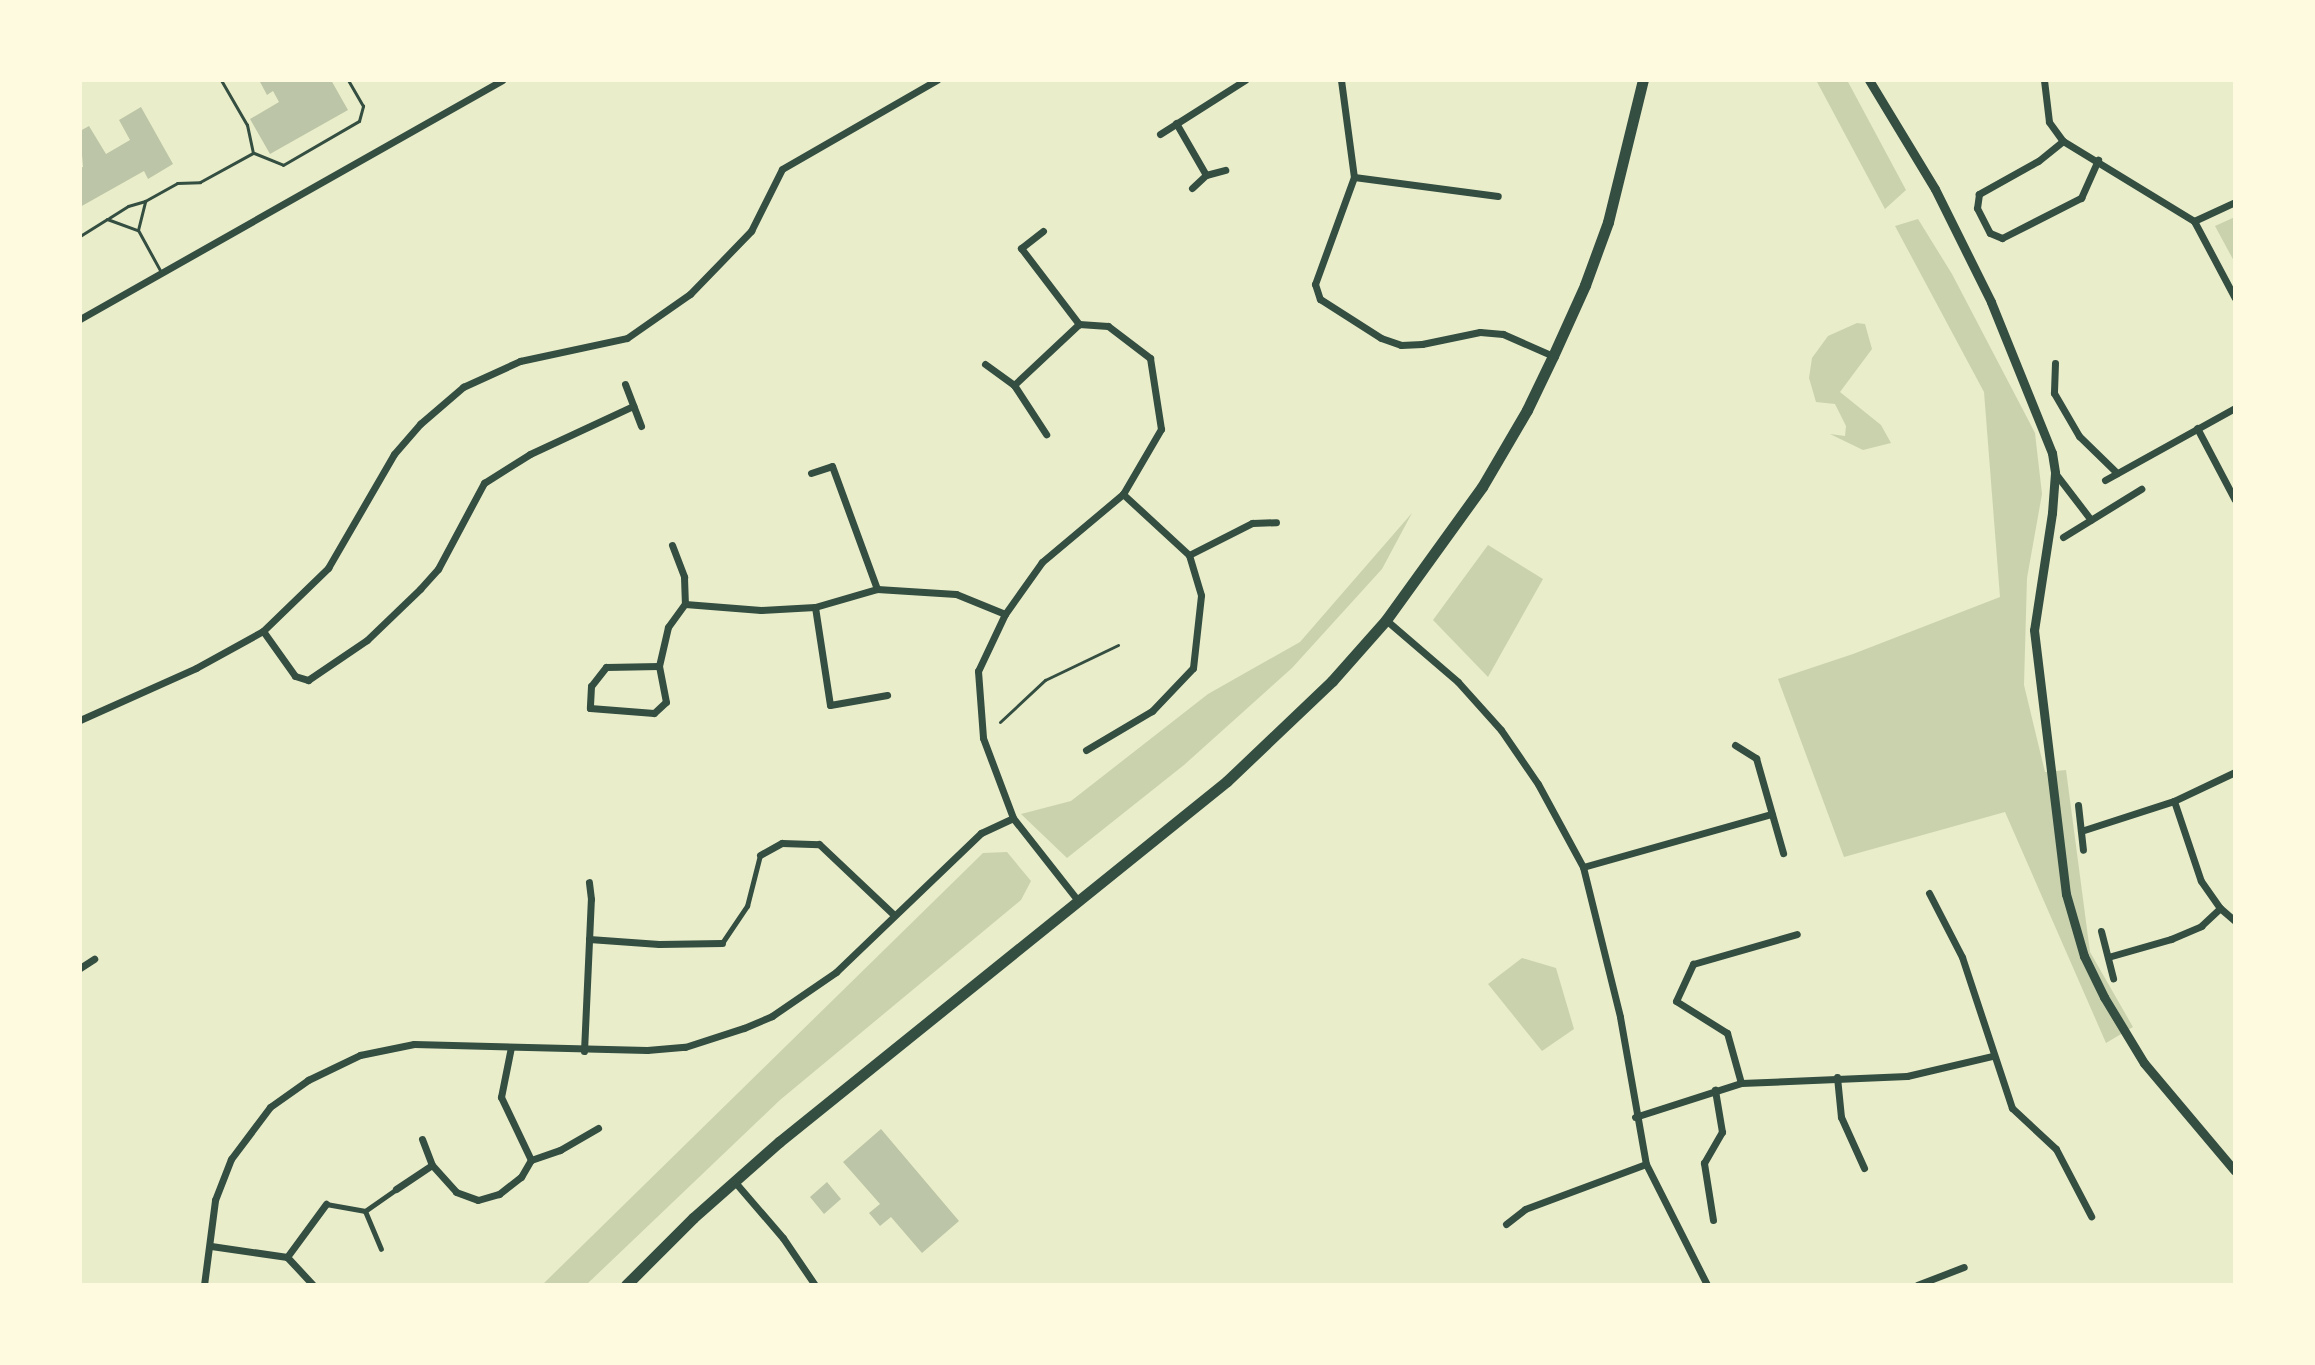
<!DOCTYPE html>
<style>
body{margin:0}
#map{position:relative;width:2315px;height:1365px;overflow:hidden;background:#e9edc9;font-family:"DM Sans",sans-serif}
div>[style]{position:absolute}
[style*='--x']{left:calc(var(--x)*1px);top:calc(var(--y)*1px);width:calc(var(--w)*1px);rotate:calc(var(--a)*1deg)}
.green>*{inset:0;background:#cad2ad}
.building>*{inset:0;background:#bcc5a7}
.path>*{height:3px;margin:-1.5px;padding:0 1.5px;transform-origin:1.5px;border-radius:1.5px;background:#344e41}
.service>*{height:3px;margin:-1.5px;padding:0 1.5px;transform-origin:1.5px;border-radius:1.5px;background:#344e41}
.pedestrian>*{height:5px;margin:-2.5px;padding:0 2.5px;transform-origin:2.5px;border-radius:2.5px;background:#344e41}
.minor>*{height:7px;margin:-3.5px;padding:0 3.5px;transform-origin:3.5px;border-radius:3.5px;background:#344e41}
.tertiary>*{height:9px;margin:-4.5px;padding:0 4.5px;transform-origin:4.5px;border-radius:4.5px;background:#344e41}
.primary>*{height:11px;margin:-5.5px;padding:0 5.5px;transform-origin:5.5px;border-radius:5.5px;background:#344e41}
span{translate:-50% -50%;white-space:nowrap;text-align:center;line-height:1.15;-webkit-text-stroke:7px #fefae0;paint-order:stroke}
.frame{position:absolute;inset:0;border:82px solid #fefae0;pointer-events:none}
</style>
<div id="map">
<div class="green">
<i style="clip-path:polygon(1816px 80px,1847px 80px,1906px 190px,1885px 209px)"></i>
<i style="clip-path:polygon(2235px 217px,2235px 263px,2215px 226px)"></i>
<i style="clip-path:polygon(1918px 219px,1952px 274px,2035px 433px,2042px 494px,2027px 578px,2024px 685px,2045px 772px,2066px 770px,2090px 952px,2133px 1027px,2106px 1043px,2005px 812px,1844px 857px,1778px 679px,1853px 654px,2000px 597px,1984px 392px,1895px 226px)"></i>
<i style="clip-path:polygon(1857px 323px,1865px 324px,1872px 349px,1840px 392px,1881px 425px,1891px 443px,1863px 450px,1830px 434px,1845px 436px,1846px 426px,1835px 404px,1816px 402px,1809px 378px,1812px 358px,1828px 336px)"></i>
<i style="clip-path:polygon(1412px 513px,1382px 569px,1292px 668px,1184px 765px,1067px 858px,1021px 814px,1071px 801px,1208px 694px,1300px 642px)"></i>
<i style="clip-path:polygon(1488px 545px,1543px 579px,1488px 677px,1433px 620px)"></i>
<i style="clip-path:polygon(1007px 852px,1031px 881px,1021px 900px,780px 1100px,586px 1285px,542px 1285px,983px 853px)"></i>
<i style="clip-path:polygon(1522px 958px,1556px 968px,1574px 1029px,1542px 1051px,1488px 984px)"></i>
</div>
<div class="building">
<i style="clip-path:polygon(259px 80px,331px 80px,348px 110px,270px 154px,250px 119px,279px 102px,273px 91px,267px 95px)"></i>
<i style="clip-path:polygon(141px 107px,173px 164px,148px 179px,144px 171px,80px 207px,80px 168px,83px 167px,80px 131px,89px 126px,106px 154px,130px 140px,119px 120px)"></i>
<i style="clip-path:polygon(881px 1129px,959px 1221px,922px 1253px,891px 1217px,880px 1226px,869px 1213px,880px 1204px,843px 1162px)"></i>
<i style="clip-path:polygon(827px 1182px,841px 1199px,824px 1214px,810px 1197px)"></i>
</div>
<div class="path">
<i style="--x:1000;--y:722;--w:62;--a:-43"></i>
<i style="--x:1045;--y:680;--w:81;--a:-25.6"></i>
</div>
<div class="service">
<i style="--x:254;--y:153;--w:31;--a:22"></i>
<i style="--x:283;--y:165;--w:88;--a:-30.1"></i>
<i style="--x:359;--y:121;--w:16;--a:-75"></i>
<i style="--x:363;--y:106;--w:30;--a:-120"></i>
<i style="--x:109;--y:218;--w:22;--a:-32"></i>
<i style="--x:128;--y:206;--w:18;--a:-16"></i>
<i style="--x:138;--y:230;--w:30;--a:-76"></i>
<i style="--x:145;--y:201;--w:37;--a:-29"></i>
<i style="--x:177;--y:183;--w:23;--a:-2"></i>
<i style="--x:200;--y:182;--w:60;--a:-28.7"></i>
<i style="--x:253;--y:153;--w:29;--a:-102"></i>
<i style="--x:247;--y:125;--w:52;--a:-120"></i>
<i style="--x:80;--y:236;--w:32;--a:-32"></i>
<i style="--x:107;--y:219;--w:33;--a:20"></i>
<i style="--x:138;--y:230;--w:48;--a:61.3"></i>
</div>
<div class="pedestrian">
<i style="--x:722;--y:943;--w:45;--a:-56"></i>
<i style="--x:747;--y:906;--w:53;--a:-75.7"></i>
<i style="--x:326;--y:1204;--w:40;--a:10"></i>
<i style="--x:365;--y:1211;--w:38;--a:-35"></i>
<i style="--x:365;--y:1211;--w:41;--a:67.2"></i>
</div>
<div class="minor">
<i style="--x:1341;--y:80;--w:98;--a:82.4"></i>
<i style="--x:1354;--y:177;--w:114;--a:110"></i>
<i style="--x:1315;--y:284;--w:16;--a:72"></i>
<i style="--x:1320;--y:299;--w:72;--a:32.6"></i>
<i style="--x:1381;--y:338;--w:21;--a:19"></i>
<i style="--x:1401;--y:345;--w:21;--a:-3"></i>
<i style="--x:1422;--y:344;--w:59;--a:-11.7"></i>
<i style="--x:1480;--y:332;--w:23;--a:5"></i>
<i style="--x:1503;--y:334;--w:55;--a:23.7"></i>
<i style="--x:2044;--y:80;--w:42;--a:83.2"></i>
<i style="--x:2049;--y:122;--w:24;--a:54"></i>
<i style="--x:2063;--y:141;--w:153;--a:31.4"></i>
<i style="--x:2194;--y:221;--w:87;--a:62"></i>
<i style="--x:1176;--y:123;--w:60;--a:60"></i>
<i style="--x:1160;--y:134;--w:101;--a:-32.4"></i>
<i style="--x:2063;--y:141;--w:32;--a:141"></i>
<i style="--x:2038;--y:161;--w:68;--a:150.8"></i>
<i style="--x:1979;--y:194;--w:14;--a:98"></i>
<i style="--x:1977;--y:208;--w:28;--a:63"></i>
<i style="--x:1990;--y:233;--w:13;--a:23"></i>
<i style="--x:2002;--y:238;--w:89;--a:-26.9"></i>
<i style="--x:2081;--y:198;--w:42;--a:-65.9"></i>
<i style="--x:1354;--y:177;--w:145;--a:7.5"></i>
<i style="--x:1192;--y:188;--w:19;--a:-43"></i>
<i style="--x:1206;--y:175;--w:20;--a:-15"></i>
<i style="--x:2194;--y:221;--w:45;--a:-24.9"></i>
<i style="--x:1043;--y:231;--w:28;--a:142"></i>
<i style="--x:1021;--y:248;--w:96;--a:52.7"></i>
<i style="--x:1079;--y:324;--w:29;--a:4"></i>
<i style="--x:1108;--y:326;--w:53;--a:37.3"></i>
<i style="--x:1150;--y:358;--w:72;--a:81.2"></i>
<i style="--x:1161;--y:429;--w:75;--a:120.3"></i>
<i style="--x:1123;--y:494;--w:106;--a:140"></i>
<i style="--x:1042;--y:562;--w:64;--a:125.4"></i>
<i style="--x:1005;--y:614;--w:63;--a:115.3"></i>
<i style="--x:978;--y:671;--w:67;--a:85.7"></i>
<i style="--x:983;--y:738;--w:85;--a:69.4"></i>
<i style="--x:1013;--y:818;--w:107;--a:51.8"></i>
<i style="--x:80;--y:319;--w:485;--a:-29.5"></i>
<i style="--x:2055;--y:363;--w:30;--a:92"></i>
<i style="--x:2054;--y:393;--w:50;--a:59.8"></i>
<i style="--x:2079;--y:436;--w:53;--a:44.2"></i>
<i style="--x:985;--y:364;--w:36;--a:36"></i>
<i style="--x:1014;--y:385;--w:59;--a:56.9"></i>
<i style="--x:625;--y:384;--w:45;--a:69.1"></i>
<i style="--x:1014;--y:385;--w:89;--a:-43.2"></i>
<i style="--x:2197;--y:428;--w:81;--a:62.2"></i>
<i style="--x:811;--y:473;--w:22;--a:-18"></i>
<i style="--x:832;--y:466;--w:131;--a:69.9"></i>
<i style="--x:2055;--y:473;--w:59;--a:52.5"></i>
<i style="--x:2105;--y:480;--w:149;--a:-29"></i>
<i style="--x:2063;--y:537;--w:92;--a:-31.6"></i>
<i style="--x:672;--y:545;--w:34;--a:69"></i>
<i style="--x:684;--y:577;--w:27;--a:88"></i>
<i style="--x:685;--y:604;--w:76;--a:4.5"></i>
<i style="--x:761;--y:610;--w:54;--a:-3.2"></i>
<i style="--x:815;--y:607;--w:65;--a:-16.2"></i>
<i style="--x:877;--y:589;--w:79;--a:3.6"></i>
<i style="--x:956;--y:594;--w:53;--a:22.2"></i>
<i style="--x:1189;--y:555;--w:71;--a:-26.9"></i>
<i style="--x:1252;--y:523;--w:24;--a:-2"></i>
<i style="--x:815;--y:607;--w:99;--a:81.3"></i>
<i style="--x:830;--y:705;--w:58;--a:-10"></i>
<i style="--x:1386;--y:620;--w:95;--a:40.7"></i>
<i style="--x:1458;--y:682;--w:64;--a:48.1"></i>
<i style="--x:1501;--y:730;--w:65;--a:55.6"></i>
<i style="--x:1538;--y:784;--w:94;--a:61.5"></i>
<i style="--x:1583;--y:867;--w:154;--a:76.1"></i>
<i style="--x:1620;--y:1017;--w:149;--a:80"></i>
<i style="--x:1646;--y:1164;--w:136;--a:63.2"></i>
<i style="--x:263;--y:631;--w:55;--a:54.6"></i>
<i style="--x:295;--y:676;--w:14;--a:17"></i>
<i style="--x:308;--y:680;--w:71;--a:-34.1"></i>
<i style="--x:367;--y:640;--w:74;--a:-43.9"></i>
<i style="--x:420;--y:589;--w:27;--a:-48"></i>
<i style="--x:438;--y:569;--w:98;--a:-61.9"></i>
<i style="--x:484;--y:483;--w:54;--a:-32.2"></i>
<i style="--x:530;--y:454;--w:114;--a:-25"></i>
<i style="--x:659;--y:666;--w:53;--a:178.9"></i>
<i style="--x:606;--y:667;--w:24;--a:128"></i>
<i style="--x:591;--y:686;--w:22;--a:93"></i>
<i style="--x:590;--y:708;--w:64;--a:4.5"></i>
<i style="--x:654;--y:713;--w:16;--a:-43"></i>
<i style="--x:666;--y:702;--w:37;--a:-101"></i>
<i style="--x:659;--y:666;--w:40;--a:-77"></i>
<i style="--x:668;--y:627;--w:29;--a:-54"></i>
<i style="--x:80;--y:720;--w:127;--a:-24.1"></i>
<i style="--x:196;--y:668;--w:77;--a:-28.9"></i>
<i style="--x:263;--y:631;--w:91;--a:-44.1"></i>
<i style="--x:328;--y:568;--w:132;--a:-59.9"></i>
<i style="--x:394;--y:454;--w:40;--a:-49"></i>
<i style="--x:420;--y:424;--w:57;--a:-40.7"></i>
<i style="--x:463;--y:387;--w:63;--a:-24.5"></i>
<i style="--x:520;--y:361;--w:109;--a:-12.1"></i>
<i style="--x:627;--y:338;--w:77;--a:-34.9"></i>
<i style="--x:690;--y:294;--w:88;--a:-45.9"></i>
<i style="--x:751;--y:231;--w:69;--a:-63.4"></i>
<i style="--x:782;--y:169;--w:179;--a:-29.9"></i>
<i style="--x:1735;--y:745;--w:25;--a:32"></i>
<i style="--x:1756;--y:758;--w:99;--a:74.1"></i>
<i style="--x:1086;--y:750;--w:77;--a:-30.6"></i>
<i style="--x:1152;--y:711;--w:59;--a:-46.4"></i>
<i style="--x:1193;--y:668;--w:73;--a:-83.7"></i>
<i style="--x:1201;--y:595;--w:42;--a:-106.7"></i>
<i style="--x:1189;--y:555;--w:90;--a:-137.3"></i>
<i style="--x:2235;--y:772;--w:68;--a:154.6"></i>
<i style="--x:2174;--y:801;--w:84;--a:71.4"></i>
<i style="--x:2201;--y:881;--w:33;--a:55"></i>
<i style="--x:2220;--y:908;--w:20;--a:41"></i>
<i style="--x:2078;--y:805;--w:45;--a:83.7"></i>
<i style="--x:2081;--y:831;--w:98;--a:-17.9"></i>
<i style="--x:760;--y:855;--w:25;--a:-29"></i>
<i style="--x:782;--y:843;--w:37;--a:2"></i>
<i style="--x:819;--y:844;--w:102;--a:43.4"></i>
<i style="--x:1583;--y:867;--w:196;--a:-15.7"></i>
<i style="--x:1929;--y:893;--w:72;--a:62.7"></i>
<i style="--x:1962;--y:957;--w:159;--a:71.7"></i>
<i style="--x:2012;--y:1108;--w:60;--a:43"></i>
<i style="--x:2056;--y:1149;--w:76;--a:62.4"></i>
<i style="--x:2101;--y:931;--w:49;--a:75.7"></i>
<i style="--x:589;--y:939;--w:70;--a:4.1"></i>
<i style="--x:659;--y:944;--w:63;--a:-0.9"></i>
<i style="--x:2108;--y:957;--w:66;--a:-15.9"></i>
<i style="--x:2171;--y:939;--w:33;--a:-23"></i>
<i style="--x:2201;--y:926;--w:26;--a:-43"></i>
<i style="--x:80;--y:968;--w:17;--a:-33"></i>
<i style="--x:511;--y:1047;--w:51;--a:101.3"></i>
<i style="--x:501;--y:1097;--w:70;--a:64.5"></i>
<i style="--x:584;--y:1051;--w:152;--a:-87.4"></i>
<i style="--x:591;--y:899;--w:17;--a:-97"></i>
<i style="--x:1837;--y:1077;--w:40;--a:84.3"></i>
<i style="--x:1841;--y:1117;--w:56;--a:65.7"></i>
<i style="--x:1741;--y:1083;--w:52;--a:-105.6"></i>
<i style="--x:1727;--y:1033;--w:60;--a:-147.9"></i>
<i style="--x:1676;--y:1001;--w:41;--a:-65.3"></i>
<i style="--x:1693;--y:964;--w:108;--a:-16.1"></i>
<i style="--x:1635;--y:1117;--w:111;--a:-17.8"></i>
<i style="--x:1741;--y:1083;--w:166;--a:-2.4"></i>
<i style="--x:1907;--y:1076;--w:87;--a:-13.2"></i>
<i style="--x:422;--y:1139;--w:28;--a:69"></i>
<i style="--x:432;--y:1165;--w:36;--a:48"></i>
<i style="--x:456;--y:1192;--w:23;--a:20"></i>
<i style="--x:478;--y:1200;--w:22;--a:-16"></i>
<i style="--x:499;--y:1194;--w:28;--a:-38"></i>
<i style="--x:521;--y:1177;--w:20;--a:-60"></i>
<i style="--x:531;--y:1160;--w:31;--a:-19"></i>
<i style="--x:560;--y:1150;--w:44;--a:-30.1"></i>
<i style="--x:734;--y:1181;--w:75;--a:49.3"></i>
<i style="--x:783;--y:1238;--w:57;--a:55.8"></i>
<i style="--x:396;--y:1189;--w:43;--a:-33.7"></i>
<i style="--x:1713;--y:1220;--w:58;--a:-99"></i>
<i style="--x:1704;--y:1163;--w:36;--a:-60"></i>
<i style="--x:1722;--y:1132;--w:43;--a:-99.5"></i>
<i style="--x:1506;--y:1224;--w:24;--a:-38"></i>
<i style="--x:1525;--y:1209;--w:129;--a:-20.4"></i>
<i style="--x:211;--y:1246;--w:77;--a:8.2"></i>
<i style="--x:287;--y:1257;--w:38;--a:47"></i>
<i style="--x:287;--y:1257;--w:66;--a:-53.7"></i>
<i style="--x:204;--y:1285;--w:86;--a:-82.6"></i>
<i style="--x:215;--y:1200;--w:44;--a:-68.7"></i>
<i style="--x:231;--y:1159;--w:65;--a:-53.1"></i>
<i style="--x:270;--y:1107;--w:47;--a:-35.4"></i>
<i style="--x:308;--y:1080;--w:58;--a:-25.7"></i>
<i style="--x:360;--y:1055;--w:55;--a:-11.5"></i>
<i style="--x:414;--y:1044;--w:233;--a:1.5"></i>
<i style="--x:647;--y:1050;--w:38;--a:-5"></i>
<i style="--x:685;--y:1047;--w:62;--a:-17.9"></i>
<i style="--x:744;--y:1028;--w:30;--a:-23"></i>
<i style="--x:772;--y:1016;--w:78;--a:-34.5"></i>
<i style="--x:836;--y:972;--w:201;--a:-43.8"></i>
<i style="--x:981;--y:833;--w:35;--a:-25"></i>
<i style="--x:1917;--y:1285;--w:50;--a:-21"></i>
</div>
<div class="tertiary">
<i style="--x:1869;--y:80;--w:127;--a:58.8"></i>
<i style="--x:1935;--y:189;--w:126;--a:63.6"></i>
<i style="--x:1991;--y:302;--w:163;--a:68"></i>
<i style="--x:2052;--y:453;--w:20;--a:81"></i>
<i style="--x:2055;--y:473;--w:40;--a:94.3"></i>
<i style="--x:2052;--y:513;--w:118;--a:98.7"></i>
<i style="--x:2034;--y:630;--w:266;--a:83.1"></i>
<i style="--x:2066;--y:894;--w:65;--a:73.8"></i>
<i style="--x:2084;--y:956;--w:46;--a:64"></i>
<i style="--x:2104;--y:997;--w:77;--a:58.8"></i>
<i style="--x:2144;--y:1063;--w:141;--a:49.9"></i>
</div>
<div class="primary">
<i style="--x:626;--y:1285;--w:95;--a:-45"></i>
<i style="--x:693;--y:1218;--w:115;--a:-41.5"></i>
<i style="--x:779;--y:1142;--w:575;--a:-38.86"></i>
<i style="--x:1227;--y:781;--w:145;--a:-43.6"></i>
<i style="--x:1332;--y:681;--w:81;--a:-48.5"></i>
<i style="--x:1386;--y:620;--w:164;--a:-54.2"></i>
<i style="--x:1482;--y:487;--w:89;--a:-59.7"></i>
<i style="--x:1527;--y:410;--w:60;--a:-64.3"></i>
<i style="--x:1553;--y:356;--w:78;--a:-65.7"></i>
<i style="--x:1585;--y:285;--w:67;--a:-69.9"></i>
<i style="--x:1608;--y:222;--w:146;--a:-76.2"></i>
</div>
<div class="frame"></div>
</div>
